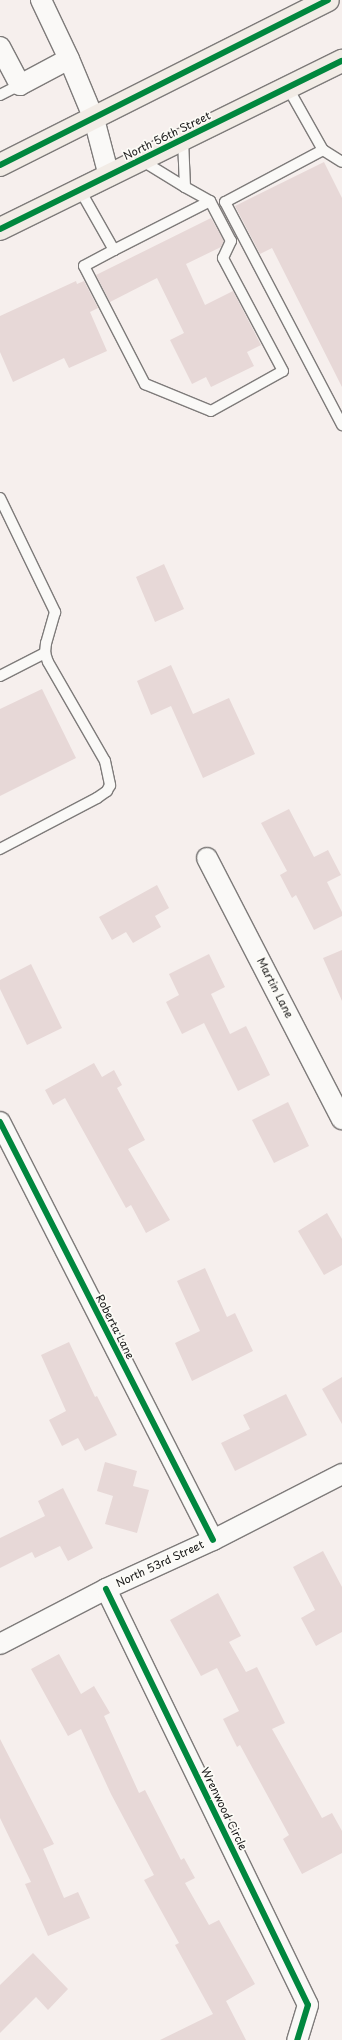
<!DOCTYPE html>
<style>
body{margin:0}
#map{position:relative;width:342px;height:2040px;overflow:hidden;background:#f6efed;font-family:"Playpen Sans",sans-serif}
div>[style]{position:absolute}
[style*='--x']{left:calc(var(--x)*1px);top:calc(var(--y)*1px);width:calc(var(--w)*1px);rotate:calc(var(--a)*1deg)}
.building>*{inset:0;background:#e7d8d7}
.roads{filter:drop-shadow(1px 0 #7e7b7a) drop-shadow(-1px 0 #7e7b7a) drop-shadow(0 1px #7e7b7a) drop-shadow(0 -1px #7e7b7a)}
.service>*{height:10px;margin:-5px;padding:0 5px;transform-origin:5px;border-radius:5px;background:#faf9f7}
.minor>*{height:20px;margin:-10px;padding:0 10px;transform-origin:10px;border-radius:10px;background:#faf9f7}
.primary>*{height:22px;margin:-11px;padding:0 11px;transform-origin:11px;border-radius:11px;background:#f2ece6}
.cycleway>*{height:6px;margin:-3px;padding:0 3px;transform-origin:3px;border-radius:3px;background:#00873e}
span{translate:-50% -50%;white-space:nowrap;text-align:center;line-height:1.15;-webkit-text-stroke:3.5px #fdfcf7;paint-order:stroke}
.street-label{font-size:11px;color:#1c1c1c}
</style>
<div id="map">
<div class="building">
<i style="clip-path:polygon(324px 162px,342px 198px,342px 387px,272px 248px,260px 254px,235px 206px)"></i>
<i style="clip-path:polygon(211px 218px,224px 241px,221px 247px,186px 264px,205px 305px,233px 291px,261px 345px,247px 352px,254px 366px,211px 387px,206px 377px,192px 384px,170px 340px,184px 333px,157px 278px,110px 302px,96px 275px)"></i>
<i style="clip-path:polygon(76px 281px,77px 284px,84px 281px,98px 308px,90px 312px,107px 351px,69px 368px,64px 358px,13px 382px,0 352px,0 316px)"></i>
<i style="clip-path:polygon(164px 564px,184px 609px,155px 622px,136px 577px)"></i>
<i style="clip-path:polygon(171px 665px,193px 714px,229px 698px,255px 754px,203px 778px,171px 706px,151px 715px,137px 681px)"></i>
<i style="clip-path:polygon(42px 689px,76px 758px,0 796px,0 709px)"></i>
<i style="clip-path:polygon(289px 809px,314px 857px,328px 850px,341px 875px,327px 882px,342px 912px,342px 916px,314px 930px,296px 895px,292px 898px,280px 875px,287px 871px,261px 823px)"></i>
<i style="clip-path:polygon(157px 885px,169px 908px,155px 916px,161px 927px,133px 943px,126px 932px,112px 940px,99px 917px)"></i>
<i style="clip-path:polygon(342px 950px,342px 1001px,323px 958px)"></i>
<i style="clip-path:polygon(209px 954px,225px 987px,211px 994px,230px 1034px,246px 1026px,270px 1075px,238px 1091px,204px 1023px,182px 1034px,166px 1002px,179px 995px,169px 974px)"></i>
<i style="clip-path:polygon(31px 964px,62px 1028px,27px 1045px,0 989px,0 980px)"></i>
<i style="clip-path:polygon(94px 1063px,102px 1077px,114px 1070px,122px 1085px,117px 1088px,145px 1140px,128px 1149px,170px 1220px,146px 1233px,131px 1205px,126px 1208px,65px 1098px,53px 1105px,45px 1090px)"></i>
<i style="clip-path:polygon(288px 1102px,309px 1146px,274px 1163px,252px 1120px)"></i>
<i style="clip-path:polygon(327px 1213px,342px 1239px,342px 1265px,324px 1275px,298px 1231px)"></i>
<i style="clip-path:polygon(205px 1268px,227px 1317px,235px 1313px,253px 1351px,192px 1381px,175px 1343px,200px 1331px,177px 1281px)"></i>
<i style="clip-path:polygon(69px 1342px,95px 1397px,97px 1396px,117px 1435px,85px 1451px,78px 1438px,62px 1446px,49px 1420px,66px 1411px,41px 1355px)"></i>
<i style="clip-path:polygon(342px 1377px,342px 1424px,322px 1389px)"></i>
<i style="clip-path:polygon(286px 1394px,307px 1435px,235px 1471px,221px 1443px,250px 1429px,243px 1415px)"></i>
<i style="clip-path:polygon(105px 1462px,137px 1471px,133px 1486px,149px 1490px,137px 1533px,105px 1524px,113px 1496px,97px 1491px)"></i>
<i style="clip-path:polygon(63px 1488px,93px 1548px,68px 1561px,60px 1546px,35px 1558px,32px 1552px,0 1568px,0 1538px,45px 1516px,38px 1501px)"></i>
<i style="clip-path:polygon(323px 1551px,342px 1587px,342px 1632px,316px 1646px,301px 1618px,315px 1610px,293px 1567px)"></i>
<i style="clip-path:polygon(218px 1593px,241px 1636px,229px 1642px,246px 1672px,257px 1667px,285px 1723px,272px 1729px,322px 1818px,332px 1813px,342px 1831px,342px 1853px,302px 1874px,283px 1839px,289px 1835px,240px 1745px,237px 1747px,223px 1719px,239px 1711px,217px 1668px,201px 1676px,170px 1620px)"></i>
<i style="clip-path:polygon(59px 1654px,81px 1694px,94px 1686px,110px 1713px,104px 1716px,139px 1793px,145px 1790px,181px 1860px,184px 1858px,195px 1878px,185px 1883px,209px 1925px,219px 1920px,255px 1984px,226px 2001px,246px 2040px,160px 2040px,213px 2014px,175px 1945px,179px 1943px,144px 1880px,154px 1875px,111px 1794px,81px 1729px,68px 1736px,31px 1669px)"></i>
<i style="clip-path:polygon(0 1739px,54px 1844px,43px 1849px,64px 1898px,78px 1892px,90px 1918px,48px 1936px,25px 1884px,31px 1882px,0 1818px)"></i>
<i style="clip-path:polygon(33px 1953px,68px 1989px,48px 2010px,36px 1997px,0 2033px,0 1985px)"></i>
</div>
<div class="roads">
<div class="service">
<i style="--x:288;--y:88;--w:71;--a:60.6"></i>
<i style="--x:323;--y:150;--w:22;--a:32"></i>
<i style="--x:0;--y:95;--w:22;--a:-27"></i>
<i style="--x:323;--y:150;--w:111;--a:152"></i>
<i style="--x:225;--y:202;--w:252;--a:62.3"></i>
<i style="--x:141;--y:160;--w:52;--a:31.5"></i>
<i style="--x:185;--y:187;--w:48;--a:-92.4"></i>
<i style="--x:80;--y:190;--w:69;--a:60.5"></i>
<i style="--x:114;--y:250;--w:34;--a:152"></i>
<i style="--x:84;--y:266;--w:133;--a:62.7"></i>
<i style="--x:145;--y:384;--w:71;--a:22.2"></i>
<i style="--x:211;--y:411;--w:82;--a:-29.1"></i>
<i style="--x:283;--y:371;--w:128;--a:-118"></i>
<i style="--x:223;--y:258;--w:19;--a:-65"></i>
<i style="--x:231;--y:241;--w:45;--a:-117.7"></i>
<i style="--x:210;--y:201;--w:29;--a:-151"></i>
<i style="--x:114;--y:250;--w:108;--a:-27"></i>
<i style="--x:0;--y:498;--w:127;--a:64.2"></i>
<i style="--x:55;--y:612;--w:32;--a:106"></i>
<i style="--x:46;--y:643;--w:10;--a:96"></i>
<i style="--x:45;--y:653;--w:9;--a:72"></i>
<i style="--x:48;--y:662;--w:114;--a:60.1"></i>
<i style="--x:105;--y:761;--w:25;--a:78"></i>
<i style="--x:110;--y:785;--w:7;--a:117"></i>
<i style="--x:107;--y:791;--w:12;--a:145"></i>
<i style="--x:97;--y:798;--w:110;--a:152.3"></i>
<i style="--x:0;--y:676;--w:51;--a:-27.1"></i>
</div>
<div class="minor">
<i style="--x:41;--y:0;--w:65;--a:64.6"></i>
<i style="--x:69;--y:59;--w:65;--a:67.4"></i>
<i style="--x:94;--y:119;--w:59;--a:75.3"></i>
<i style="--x:0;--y:47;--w:43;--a:62.2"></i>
<i style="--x:20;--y:85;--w:55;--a:-28"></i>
<i style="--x:207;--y:858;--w:294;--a:62.7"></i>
<i style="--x:0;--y:1122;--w:469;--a:63"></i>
<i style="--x:106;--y:1589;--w:462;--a:64.1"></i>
<i style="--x:308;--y:2005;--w:37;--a:107"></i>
<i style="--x:0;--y:1644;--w:119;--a:-27.4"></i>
<i style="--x:106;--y:1589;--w:118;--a:-24.6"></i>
<i style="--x:213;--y:1540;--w:145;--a:-27.1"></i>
</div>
<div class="primary">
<i style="--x:0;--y:165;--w:367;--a:-26.7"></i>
<i style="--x:0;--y:229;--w:381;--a:-26.2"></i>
</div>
</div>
<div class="cycleway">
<i style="--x:0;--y:165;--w:367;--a:-26.7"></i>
<i style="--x:0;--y:229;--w:381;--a:-26.2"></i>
<i style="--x:0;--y:1122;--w:469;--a:63"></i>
<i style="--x:106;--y:1589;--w:462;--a:64.1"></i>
<i style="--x:308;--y:2005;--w:37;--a:107"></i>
</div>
<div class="street-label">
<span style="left:167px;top:136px;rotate:-26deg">North 56th Street</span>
<span style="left:275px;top:988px;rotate:63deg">Martin Lane</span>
<span style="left:115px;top:1327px;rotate:63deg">Roberta Lane</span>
<span style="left:160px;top:1564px;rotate:-25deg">North 53rd Street</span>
<span style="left:224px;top:1809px;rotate:64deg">Wrenwood Circle</span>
</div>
</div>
